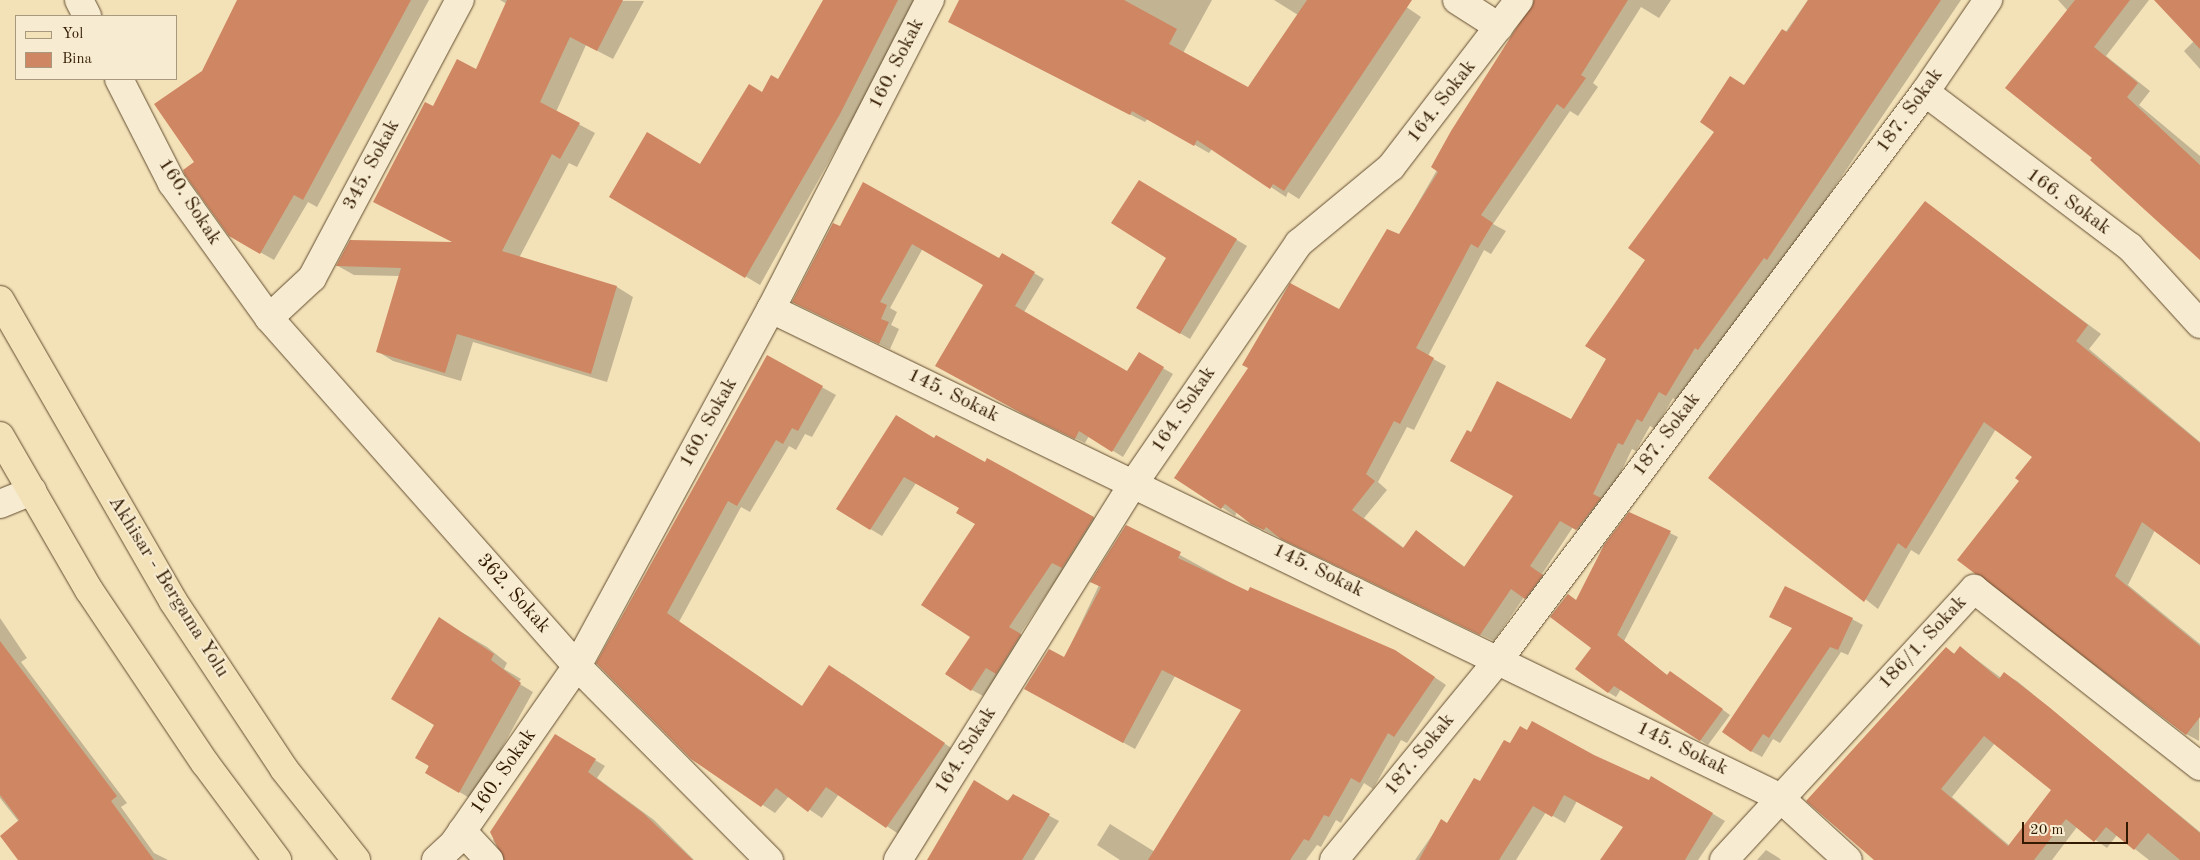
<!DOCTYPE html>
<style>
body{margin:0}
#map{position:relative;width:2200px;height:860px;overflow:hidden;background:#f3e1b8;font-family:"Old Standard TT",serif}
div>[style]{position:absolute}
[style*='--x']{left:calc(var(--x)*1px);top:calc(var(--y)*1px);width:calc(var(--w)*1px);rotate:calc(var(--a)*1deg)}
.shadow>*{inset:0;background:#0003}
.building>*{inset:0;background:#cf8663}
.roads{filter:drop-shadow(0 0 1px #624c2e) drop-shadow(0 0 1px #624c2e)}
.street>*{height:28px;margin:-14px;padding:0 14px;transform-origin:14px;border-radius:14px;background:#f7ecd1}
.primary>*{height:28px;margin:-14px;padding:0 14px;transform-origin:14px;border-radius:14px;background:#f3e1b8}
span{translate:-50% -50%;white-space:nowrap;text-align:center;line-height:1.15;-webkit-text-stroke:4px #f7ecd1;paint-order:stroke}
.street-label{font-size:20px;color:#321a00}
.legend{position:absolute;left:15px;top:15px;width:162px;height:65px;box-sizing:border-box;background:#f7ecd1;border:1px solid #a8987d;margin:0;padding:6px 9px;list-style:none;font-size:15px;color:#321a00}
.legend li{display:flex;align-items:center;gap:10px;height:25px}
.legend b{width:25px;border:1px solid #a8987d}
.scale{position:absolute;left:2022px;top:822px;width:106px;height:22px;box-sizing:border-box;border:2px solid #321a00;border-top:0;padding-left:6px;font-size:15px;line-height:18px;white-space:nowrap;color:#321a00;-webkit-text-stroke:4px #f7ecd1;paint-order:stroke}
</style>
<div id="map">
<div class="shadow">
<i style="clip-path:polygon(266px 0,429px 0,317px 207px,308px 202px,274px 260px,230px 235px,196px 163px,203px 71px)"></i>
<i style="clip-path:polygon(500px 0,644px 1px,613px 59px,586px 45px,556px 112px,595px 133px,577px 167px,569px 163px,519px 258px,617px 287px,633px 297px,607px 382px,473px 342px,461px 381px,393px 361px,377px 351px,400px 276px,354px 275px,338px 266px,455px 243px,433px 108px,476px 71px,507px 4px)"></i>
<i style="clip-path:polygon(825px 0,919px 0,760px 285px,611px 196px,700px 166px,779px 81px)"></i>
<i style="clip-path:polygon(961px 0,1212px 0,1183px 53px,1248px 88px,1298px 15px,1274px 0,1396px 0,1421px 17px,1299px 199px,1288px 192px,1286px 197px,1212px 149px,1209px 153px,1148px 118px,1145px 122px,964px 30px)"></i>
<i style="clip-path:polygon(1535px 0,1671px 0,1659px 18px,1641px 7px,1593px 83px,1598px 87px,1578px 116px,1570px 111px,1493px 224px,1506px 231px,1491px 254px,1484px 250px,1428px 356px,1446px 366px,1414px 430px,1407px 427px,1378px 482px,1387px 490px,1364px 518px,1404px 548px,1416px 532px,1465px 567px,1515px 496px,1471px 434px,1572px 420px,1608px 358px,1647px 260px,1716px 132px,1808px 0,1961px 0,1781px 266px,1778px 264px,1712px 357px,1708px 355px,1679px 402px,1673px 398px,1655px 429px,1650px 426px,1636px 451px,1632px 449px,1590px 537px,1573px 527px,1542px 574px,1555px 583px,1538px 605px,1524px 597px,1494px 641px,1266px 531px,1237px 512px,1235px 516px,1176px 477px,1340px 311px,1399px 236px)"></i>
<i style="clip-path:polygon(2058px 0,2149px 0,2106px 56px,2150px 91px,2139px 105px,2200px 156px,2200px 255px,2094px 157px,2068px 11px)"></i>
<i style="clip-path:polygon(2156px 0,2200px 0,2200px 69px,2184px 51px,2194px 41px)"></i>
<i style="clip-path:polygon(1140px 182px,1247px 246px,1190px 339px,1137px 308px,1168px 257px)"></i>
<i style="clip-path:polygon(1925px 202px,2101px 334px,2089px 349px,2200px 442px,2200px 564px,2155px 530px,2128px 585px,2200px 644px,2199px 741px,2186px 734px,2021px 481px,2034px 457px,1996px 429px,1919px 555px,1911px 550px,1878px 609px,1709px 477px)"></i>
<i style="clip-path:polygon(840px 228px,1000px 259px,1003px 255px,1044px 279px,1024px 312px,1128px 373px,1139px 354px,1173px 374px,1123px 457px,1089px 436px,1085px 443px,1037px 420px,985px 285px,923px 248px,890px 308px,897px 312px,891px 325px,899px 329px,890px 349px,804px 307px)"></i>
<i style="clip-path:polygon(768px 357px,836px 395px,812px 437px,805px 434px,796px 450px,789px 446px,750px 512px,741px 507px,679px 622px,803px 707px,843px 674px,957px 752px,900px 835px,839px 794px,822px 818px,789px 796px,775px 813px,692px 758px,598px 663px)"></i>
<i style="clip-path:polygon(934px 440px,986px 464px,988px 460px,1105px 524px,1074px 574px,1064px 568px,1020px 634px,1032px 641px,1008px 679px,998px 674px,983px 696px,972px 690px,976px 524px,960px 507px,916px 483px,882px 536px,837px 509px)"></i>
<i style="clip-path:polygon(1630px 513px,1678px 537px,1624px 641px,1668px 676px,1678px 677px,1730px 715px,1708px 745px,1621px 689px,1616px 697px,1608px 692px,1577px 601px)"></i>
<i style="clip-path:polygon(1127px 526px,1249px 593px,1408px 659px,1446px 685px,1407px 743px,1401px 740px,1373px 789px,1364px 783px,1341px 823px,1336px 820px,1321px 847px,1317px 845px,1306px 860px,1120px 860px,1097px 845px,1110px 824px,1155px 852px,1243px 711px,1175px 676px,1135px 749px,1037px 695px,1064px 659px)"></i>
<i style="clip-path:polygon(0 618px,27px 658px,21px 662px,127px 803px,121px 807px,154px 853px,168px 860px,49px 860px,0 798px)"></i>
<i style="clip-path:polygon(439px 619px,487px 647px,507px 663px,504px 669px,521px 679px,518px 683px,533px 692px,473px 800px,427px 773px,436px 724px)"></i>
<i style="clip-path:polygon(1852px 619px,1863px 625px,1848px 655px,1841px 652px,1780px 743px,1773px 739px,1762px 757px,1751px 751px,1793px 628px,1781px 623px)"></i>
<i style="clip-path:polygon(evenodd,1960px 647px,2001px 678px,2004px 674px,2017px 681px,2200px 832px,2200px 860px,2149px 860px,2117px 835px,2107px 848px,2077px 827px,2052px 860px,1877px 860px,1946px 649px,1955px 654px,1960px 647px,1995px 743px,2053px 790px,2010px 846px,1952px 797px,1995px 743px)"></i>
<i style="clip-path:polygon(1528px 731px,1649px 782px,1652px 778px,1725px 821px,1698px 860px,1602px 860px,1624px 827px,1577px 801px,1565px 823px,1546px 812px,1516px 860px,1415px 860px,1442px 821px,1448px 824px,1510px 745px)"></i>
<i style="clip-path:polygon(555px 736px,605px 766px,597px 778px,654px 820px,694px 860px,505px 860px,493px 840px)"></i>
<i style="clip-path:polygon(1013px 796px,1059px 821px,1034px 860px,927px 860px)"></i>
<i style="clip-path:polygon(1766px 850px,1779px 858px,1781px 860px,1757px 860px)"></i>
</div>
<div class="building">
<i style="clip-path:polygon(237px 0,411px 0,303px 200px,294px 195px,260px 254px,229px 236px,185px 175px,183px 170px,194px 162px,154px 104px,202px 71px)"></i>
<i style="clip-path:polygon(507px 0,623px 0,597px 51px,570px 37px,540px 102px,580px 123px,560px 159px,552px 154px,502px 251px,617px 286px,591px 374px,457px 334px,445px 373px,376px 352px,401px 268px,336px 266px,350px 240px,452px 242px,373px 202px,425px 102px,433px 106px,457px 59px,476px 69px)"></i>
<i style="clip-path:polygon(823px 0,898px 0,840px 114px,745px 278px,609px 197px,647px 132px,700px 164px,749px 84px,762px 92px,771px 75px,778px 79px)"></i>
<i style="clip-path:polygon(959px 0,1124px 0,1177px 29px,1169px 44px,1248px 87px,1307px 0,1412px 0,1284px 191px,1273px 184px,1270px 189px,1197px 140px,1194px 146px,1132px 111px,1130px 115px,948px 22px)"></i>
<i style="clip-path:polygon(1534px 0,1628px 0,1581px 75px,1586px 78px,1564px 109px,1557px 104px,1481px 215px,1493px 223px,1478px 248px,1471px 244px,1416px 348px,1434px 358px,1400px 424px,1394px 421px,1366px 474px,1375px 481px,1352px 510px,1403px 548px,1416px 530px,1464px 567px,1513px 496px,1450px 461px,1467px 430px,1471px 432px,1497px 381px,1571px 419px,1606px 359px,1585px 346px,1645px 260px,1628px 248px,1714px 132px,1700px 122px,1730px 76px,1744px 85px,1782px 29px,1787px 32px,1808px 0,1941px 0,1767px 260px,1764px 258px,1698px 350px,1695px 348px,1666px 396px,1659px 392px,1642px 422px,1637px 419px,1623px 445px,1618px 443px,1593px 494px,1601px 498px,1576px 530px,1560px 521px,1530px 566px,1543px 575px,1525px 599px,1511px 589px,1480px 635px,1281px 539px,1266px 527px,1264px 530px,1251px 524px,1225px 504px,1221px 509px,1174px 478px,1248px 368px,1242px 365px,1290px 283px,1339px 309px,1387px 229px,1399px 234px,1438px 172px,1431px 167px,1451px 131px)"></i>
<i style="clip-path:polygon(2075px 0,2130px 0,2094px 47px,2138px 83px,2127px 97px,2200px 165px,2200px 260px,2090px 160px,2092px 158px,2005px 88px)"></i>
<i style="clip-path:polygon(2154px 0,2200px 0,2200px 49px)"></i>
<i style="clip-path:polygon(1139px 180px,1237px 239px,1180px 334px,1136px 308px,1166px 258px,1111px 223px)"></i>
<i style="clip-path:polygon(863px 182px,999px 258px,1002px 253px,1035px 272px,1015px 306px,1127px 371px,1139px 352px,1164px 367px,1112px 452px,1079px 431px,1075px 439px,1025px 415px,935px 366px,983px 285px,912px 244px,880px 302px,887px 305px,881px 319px,889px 322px,879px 344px,792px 302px,833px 223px,840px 226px)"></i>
<i style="clip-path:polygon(1925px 201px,2088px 325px,2076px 341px,2200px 443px,2200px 565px,2142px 522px,2115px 576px,2200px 646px,2200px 717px,2186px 735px,1957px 560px,2019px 481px,2015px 478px,2032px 457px,1984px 422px,1906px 549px,1898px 543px,1864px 602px,1708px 478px)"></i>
<i style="clip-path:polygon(767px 355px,823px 386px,798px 431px,792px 428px,783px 444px,776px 440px,737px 506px,728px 501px,667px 613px,802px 706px,829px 665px,945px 743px,886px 828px,826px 787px,808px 812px,776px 788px,761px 807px,691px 759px,596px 663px)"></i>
<i style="clip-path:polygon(896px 415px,934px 438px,936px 435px,985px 462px,987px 458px,1094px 517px,1062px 568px,1052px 563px,1009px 627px,1021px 634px,996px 674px,986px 668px,971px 691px,945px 674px,970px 637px,921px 605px,975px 524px,956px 513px,959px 508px,904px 477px,870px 530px,836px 509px)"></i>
<i style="clip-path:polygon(1629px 512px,1671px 531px,1617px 635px,1667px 675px,1670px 671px,1723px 709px,1700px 741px,1614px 686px,1608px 693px,1575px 669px,1591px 648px,1550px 617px,1568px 594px,1576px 600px,1604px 545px)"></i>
<i style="clip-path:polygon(1126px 525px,1181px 552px,1178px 558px,1248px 591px,1250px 587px,1395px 650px,1435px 677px,1394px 737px,1388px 733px,1360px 783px,1351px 778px,1329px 817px,1324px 815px,1309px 841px,1304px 839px,1290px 860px,1148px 860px,1241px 710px,1162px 670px,1123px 743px,1024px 689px,1049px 649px,1064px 657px,1101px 587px,1090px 582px)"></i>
<i style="clip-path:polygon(1785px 586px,1853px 618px,1838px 650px,1830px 647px,1769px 738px,1763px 734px,1751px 752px,1722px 732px,1792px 628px,1769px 617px)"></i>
<i style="clip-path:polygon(439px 617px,494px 654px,491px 660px,521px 683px,459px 793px,425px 773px,429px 766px,415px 758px,434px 725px,391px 699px)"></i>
<i style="clip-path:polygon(0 641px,117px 796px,111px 801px,154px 860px,18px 860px,0 836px,19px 820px,0 795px)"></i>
<i style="clip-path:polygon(evenodd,1960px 646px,1999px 679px,2004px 672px,2049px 707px,2200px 833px,2200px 860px,2180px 860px,2148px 833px,2134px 850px,2106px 827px,2094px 842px,2066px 819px,2034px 860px,1874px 860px,1806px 801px,1946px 647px,1954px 654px,1960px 646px,1984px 736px,2051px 790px,2008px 846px,1941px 789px,1984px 736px)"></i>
<i style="clip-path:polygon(1532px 721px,1594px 755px,1649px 780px,1651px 776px,1713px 813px,1685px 860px,1600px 860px,1623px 827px,1564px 795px,1552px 817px,1533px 806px,1499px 860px,1419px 860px,1441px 819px,1447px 823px,1474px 778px,1480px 781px,1504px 740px,1510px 743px,1520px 726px,1527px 730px)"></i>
<i style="clip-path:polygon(555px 734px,596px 759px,588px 772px,643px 813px,693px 860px,504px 860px,490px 832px)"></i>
<i style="clip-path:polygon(974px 780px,1008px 801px,1013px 794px,1050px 814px,1022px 860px,927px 860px)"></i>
</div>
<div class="roads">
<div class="street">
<i style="--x:79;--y:0;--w:18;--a:63"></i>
<i style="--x:1457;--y:0;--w:50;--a:32.7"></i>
<i style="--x:119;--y:79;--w:117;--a:63"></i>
<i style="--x:172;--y:183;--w:166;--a:54.3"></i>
<i style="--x:269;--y:318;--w:465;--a:48.5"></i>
<i style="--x:577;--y:666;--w:273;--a:45.3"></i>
<i style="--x:1925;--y:92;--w:257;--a:37.1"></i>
<i style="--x:2130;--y:247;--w:104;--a:47.7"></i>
<i style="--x:771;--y:309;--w:1120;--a:25.83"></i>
<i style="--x:1779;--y:797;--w:93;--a:42.4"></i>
<i style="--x:269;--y:318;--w:59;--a:-42.9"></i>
<i style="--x:312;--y:278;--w:315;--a:-62"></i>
<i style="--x:0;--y:504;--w:35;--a:-22"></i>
<i style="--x:462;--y:831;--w:40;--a:47"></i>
<i style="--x:436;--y:860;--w:25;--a:-43"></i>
<i style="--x:454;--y:843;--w:216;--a:-55.2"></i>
<i style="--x:577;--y:666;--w:406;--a:-61.5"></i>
<i style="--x:771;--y:309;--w:348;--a:-62.8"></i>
<i style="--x:898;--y:860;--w:445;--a:-58"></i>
<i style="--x:1134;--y:483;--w:291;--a:-55.5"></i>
<i style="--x:1299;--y:243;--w:119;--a:-39.6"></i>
<i style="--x:1391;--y:167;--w:210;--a:-52.5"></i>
<i style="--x:1334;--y:860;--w:260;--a:-50.6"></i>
<i style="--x:1499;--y:659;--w:709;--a:-53.08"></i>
<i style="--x:1925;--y:92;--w:112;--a:-55.6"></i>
<i style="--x:1724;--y:860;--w:369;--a:-47.3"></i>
<i style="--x:1974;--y:589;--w:287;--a:38.1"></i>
</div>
<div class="primary">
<i style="--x:0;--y:300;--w:347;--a:60.1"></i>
<i style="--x:173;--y:601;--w:201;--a:56.5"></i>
<i style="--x:284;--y:769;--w:116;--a:51.6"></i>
<i style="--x:0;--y:436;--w:178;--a:60"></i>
<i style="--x:89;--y:590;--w:208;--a:56.2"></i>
<i style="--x:205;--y:763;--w:121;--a:53.4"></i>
</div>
</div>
<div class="street-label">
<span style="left:897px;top:64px;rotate:-63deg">160. Sokak</span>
<span style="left:1442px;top:102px;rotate:-52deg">164. Sokak</span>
<span style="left:1910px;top:111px;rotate:-54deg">187. Sokak</span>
<span style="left:372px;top:165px;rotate:-62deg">345. Sokak</span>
<span style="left:189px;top:202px;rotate:57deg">160. Sokak</span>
<span style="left:2068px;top:202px;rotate:36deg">166. Sokak</span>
<span style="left:953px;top:396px;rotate:26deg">145. Sokak</span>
<span style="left:1184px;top:410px;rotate:-56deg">164. Sokak</span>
<span style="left:709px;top:423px;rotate:-61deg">160. Sokak</span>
<span style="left:1667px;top:435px;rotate:-53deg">187. Sokak</span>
<span style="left:1318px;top:571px;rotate:26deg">145. Sokak</span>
<span style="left:168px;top:587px;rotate:58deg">Akhisar - Bergama Yolu</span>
<span style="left:513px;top:594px;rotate:48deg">362. Sokak</span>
<span style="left:1923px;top:643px;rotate:-47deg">186/1. Sokak</span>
<span style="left:1682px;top:749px;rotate:26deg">145. Sokak</span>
<span style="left:966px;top:751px;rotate:-58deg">164. Sokak</span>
<span style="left:1420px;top:755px;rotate:-51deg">187. Sokak</span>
<span style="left:504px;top:772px;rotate:-55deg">160. Sokak</span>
</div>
<ul class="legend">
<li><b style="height:6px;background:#f3e1b8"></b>Yol</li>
<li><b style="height:14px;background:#cf8663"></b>Bina</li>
</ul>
<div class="scale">20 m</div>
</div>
